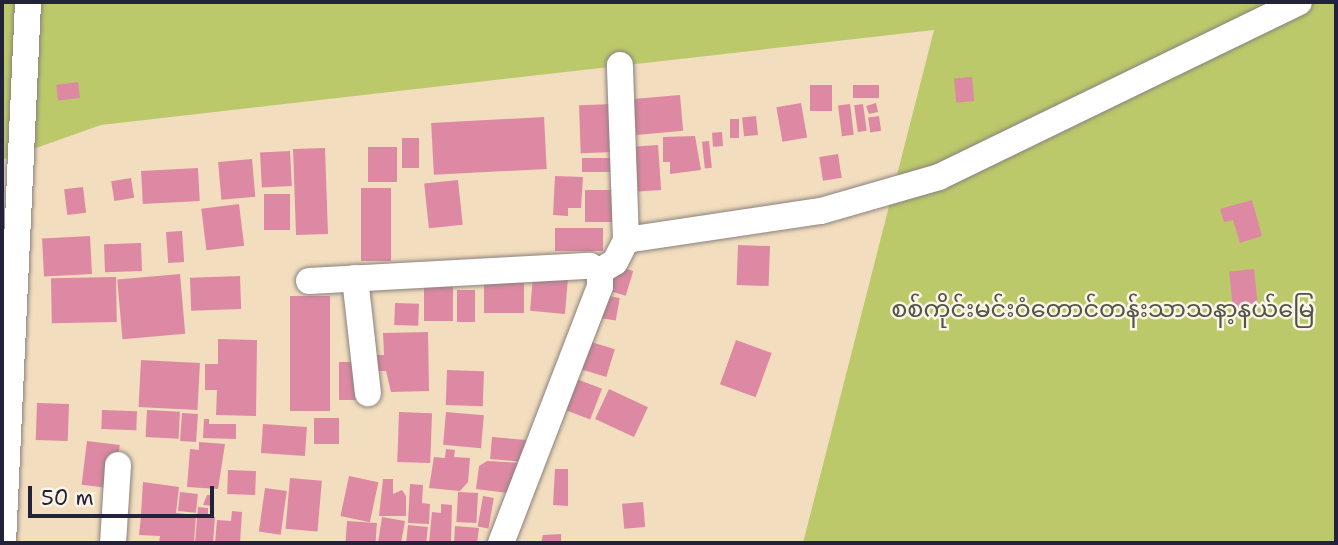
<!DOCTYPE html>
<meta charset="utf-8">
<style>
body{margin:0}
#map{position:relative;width:1338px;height:545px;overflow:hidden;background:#f2ddbf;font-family:"Shantell Sans","Noto Sans Myanmar",sans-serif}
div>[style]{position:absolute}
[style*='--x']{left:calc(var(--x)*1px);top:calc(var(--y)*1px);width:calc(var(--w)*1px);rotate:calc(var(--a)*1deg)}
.green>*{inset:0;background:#bbc96b}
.building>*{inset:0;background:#dd89a3;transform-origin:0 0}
.roads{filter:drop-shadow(0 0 2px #8a807d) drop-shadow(0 0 2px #8a807d)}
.minor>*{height:26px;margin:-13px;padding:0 13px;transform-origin:13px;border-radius:13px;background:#fff}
span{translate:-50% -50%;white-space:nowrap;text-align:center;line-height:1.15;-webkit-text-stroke:5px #fcf5e5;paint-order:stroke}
.park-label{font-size:24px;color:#505449}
.frame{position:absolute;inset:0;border:4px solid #22223b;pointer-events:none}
.scale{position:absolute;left:28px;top:486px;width:186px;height:32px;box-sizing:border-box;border:4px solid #22223b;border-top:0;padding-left:9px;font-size:21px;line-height:24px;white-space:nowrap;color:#22223b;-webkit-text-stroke:5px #fcf5e5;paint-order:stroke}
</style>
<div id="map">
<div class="green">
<i style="clip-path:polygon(2px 2px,1336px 2px,1336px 543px,803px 543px,934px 30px,101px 125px,2px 160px)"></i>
</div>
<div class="building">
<i style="left:972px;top:77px;width:24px;height:18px;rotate:85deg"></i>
<i style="left:78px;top:82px;width:16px;height:22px;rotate:83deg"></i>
<i style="left:810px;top:85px;width:22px;height:26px"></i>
<i style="left:853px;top:85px;width:26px;height:13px"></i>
<i style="left:680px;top:95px;width:36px;height:47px;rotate:85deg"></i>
<i style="left:801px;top:103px;width:35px;height:25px;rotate:80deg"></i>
<i style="clip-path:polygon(876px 103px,878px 112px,869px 114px,866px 106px)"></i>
<i style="left:613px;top:104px;width:48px;height:34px;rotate:88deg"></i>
<i style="left:850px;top:104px;width:31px;height:12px;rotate:83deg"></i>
<i style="left:863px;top:104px;width:27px;height:9px;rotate:82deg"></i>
<i style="left:756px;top:116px;width:19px;height:14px;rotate:84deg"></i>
<i style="left:879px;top:116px;width:15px;height:11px;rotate:82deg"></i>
<i style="left:544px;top:117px;width:52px;height:113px;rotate:87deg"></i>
<i style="left:739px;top:119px;width:19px;height:9px;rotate:90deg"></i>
<i style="left:722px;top:132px;width:14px;height:10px;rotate:86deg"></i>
<i style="clip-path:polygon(695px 136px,701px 170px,670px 174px,670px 162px,663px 162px,663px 137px)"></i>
<i style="left:402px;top:138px;width:17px;height:30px"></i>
<i style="left:709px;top:141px;width:27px;height:7px;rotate:84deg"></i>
<i style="left:658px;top:145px;width:45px;height:23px;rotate:86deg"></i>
<i style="left:368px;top:147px;width:29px;height:35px"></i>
<i style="left:325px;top:148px;width:86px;height:32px;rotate:88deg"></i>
<i style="left:290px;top:151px;width:35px;height:30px;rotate:87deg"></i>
<i style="left:838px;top:154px;width:24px;height:19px;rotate:81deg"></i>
<i style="left:582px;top:158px;width:30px;height:14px"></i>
<i style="left:252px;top:159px;width:38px;height:34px;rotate:85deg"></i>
<i style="left:198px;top:168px;width:33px;height:57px;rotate:87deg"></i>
<i style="clip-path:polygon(555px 176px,583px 177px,581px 208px,568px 208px,568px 216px,553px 215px)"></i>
<i style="left:131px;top:178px;width:20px;height:20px;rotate:81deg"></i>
<i style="left:458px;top:180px;width:45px;height:34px;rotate:84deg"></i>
<i style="left:83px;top:187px;width:26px;height:19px;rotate:83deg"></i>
<i style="left:361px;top:188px;width:30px;height:73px"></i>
<i style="left:585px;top:190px;width:34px;height:32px"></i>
<i style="left:290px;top:194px;width:36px;height:26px;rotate:90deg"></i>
<i style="clip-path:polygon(1252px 200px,1262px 236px,1240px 243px,1233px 220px,1224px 222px,1220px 209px)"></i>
<i style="left:239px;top:204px;width:42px;height:38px;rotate:83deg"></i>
<i style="left:555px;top:228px;width:48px;height:23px"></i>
<i style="left:182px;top:231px;width:31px;height:16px;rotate:86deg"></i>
<i style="left:90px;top:236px;width:38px;height:48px;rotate:87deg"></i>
<i style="left:141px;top:243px;width:28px;height:37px;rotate:88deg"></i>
<i style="left:738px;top:245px;width:32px;height:40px;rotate:2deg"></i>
<i style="left:617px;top:266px;width:17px;height:26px;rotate:17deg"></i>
<i style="left:1254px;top:269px;width:41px;height:25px;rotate:84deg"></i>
<i style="left:180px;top:274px;width:60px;height:63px;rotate:85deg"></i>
<i style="left:240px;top:276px;width:33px;height:50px;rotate:88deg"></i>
<i style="left:484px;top:276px;width:40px;height:37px"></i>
<i style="left:116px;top:277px;width:45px;height:65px;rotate:89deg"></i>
<i style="left:533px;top:277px;width:35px;height:34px;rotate:5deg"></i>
<i style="left:453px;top:279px;width:42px;height:29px;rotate:90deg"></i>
<i style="left:457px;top:290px;width:18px;height:32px"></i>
<i style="left:603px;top:295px;width:17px;height:23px;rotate:10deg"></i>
<i style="left:290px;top:296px;width:40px;height:115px"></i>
<i style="left:395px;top:303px;width:24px;height:22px;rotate:2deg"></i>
<i style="clip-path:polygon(428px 332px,429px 391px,391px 392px,386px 371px,375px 371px,375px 355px,384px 355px,383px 333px)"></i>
<i style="clip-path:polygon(218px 339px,257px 340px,256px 416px,216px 415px,217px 390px,205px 390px,205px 364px,218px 364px)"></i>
<i style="left:736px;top:340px;width:38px;height:47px;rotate:20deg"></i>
<i style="left:588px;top:341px;width:28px;height:29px;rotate:17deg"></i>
<i style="left:141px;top:360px;width:59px;height:47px;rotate:3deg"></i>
<i style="left:356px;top:362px;width:38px;height:17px;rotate:90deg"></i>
<i style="left:447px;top:370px;width:37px;height:35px;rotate:2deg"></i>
<i style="left:574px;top:378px;width:30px;height:33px;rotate:21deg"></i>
<i style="left:609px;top:389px;width:43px;height:33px;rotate:25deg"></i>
<i style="left:37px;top:403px;width:32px;height:37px;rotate:2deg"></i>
<i style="left:102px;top:410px;width:35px;height:19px;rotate:2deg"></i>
<i style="left:147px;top:410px;width:33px;height:27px;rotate:3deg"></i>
<i style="left:399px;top:412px;width:33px;height:50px;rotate:2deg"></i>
<i style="left:446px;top:412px;width:38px;height:33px;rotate:5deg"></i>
<i style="left:182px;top:413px;width:16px;height:28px;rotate:4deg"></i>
<i style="left:339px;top:418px;width:26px;height:25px;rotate:90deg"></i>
<i style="clip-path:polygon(204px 419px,209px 419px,209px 424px,236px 424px,236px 439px,203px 438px)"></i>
<i style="left:263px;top:424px;width:44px;height:29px;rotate:4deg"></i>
<i style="left:492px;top:437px;width:35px;height:22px;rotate:5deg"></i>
<i style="left:87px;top:441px;width:33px;height:44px;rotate:7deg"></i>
<i style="clip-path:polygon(199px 442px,225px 444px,218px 489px,187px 487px,190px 449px,199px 450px)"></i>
<i style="clip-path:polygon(446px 449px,455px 450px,454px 457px,470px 458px,468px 482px,460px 491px,429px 488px,434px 457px,445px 458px)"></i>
<i style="clip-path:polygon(487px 461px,521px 463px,508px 493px,476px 489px,479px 466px)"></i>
<i style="clip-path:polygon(555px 469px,568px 469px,568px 506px,553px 505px)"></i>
<i style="left:228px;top:470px;width:28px;height:24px;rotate:2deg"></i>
<i style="left:349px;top:476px;width:30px;height:41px;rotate:12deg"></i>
<i style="left:290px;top:478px;width:32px;height:51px;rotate:5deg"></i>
<i style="clip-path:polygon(383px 479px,393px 479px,393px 494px,402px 490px,406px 496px,406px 516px,379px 516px)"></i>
<i style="clip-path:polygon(143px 482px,179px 487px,176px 513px,196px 515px,194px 543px,159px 543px,160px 536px,139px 535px,141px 516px,176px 517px,141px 514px)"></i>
<i style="clip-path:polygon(410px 484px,423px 485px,422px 503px,430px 504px,429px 524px,408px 523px)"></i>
<i style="left:265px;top:488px;width:22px;height:44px;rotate:8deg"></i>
<i style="left:180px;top:492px;width:18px;height:19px;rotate:6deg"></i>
<i style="left:458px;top:492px;width:20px;height:30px;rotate:3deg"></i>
<i style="clip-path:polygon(207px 495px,214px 495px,213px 506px,203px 505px)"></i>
<i style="left:483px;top:496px;width:11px;height:31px;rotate:10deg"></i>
<i style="left:643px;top:502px;width:25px;height:21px;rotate:85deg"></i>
<i style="clip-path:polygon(441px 504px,452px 505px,451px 543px,429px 543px,432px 512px,441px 513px)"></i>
<i style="clip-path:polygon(198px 507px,208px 508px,208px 516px,215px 517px,213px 543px,195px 543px)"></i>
<i style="clip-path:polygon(232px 511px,242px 512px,240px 543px,215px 543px,217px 520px,231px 521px)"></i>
<i style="clip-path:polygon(382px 517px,405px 521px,401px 543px,378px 543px)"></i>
<i style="left:347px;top:521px;width:30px;height:22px;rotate:4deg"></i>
<i style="left:408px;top:525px;width:20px;height:18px;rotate:6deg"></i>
<i style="clip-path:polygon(455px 526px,479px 528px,477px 543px,454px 543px)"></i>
<i style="clip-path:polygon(561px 534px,561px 543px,541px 543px,543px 535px)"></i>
</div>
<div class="roads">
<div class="minor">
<i style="--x:626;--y:240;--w:197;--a:-8.5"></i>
<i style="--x:821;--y:211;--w:123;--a:-16.1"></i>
<i style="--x:939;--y:177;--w:400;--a:-25.9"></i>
<i style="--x:600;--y:271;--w:17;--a:-31"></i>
<i style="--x:615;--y:262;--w:25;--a:-63"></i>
<i style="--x:626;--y:240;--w:175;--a:-92"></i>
<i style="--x:355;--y:278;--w:116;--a:83.6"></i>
<i style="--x:309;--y:281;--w:281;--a:-3.1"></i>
<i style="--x:590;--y:266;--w:11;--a:27"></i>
<i style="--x:3;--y:543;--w:542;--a:-87.35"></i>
<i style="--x:113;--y:543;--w:78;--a:-86.3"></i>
<i style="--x:501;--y:543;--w:275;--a:-68.9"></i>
<i style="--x:600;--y:286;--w:15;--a:-90"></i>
</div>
</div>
<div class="park-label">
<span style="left:1103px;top:310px">စစ်ကိုင်းမင်းဝံတောင်တန်းသာသနာ့နယ်မြေ</span>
</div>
<div class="frame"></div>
<div class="scale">50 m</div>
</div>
